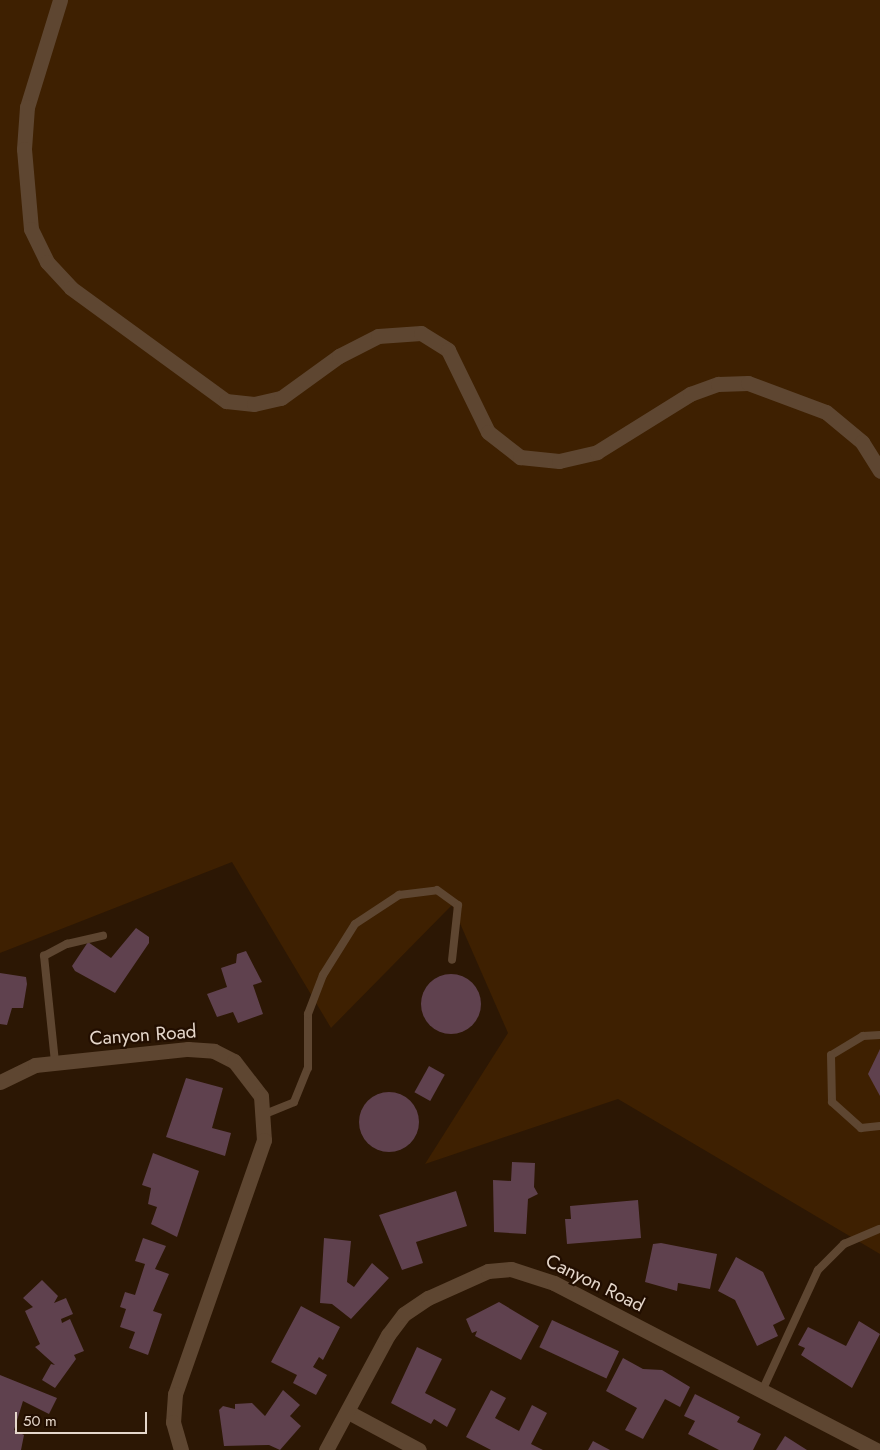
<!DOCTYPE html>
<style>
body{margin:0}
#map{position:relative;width:880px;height:1450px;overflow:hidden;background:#2c1704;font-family:Jost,sans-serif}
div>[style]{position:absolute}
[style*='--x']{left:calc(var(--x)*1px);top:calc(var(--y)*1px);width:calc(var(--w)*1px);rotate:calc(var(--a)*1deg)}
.green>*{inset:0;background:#3e2001}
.building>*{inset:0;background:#5f414e;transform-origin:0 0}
.round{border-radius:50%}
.service>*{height:8px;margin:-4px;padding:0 4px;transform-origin:4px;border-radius:4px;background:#5e4631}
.minor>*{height:15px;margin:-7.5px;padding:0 7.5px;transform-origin:7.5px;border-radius:7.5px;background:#5e4631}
.tertiary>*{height:15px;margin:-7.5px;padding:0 7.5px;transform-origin:7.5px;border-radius:7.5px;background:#5e4631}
span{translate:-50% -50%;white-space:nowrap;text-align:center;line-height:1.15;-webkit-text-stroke:4.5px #220e00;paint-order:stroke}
.street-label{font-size:19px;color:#e5d7cb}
.scale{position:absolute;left:15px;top:1412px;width:132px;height:22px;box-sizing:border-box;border:2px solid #e5d7cb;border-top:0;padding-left:6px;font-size:15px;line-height:18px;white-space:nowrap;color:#e5d7cb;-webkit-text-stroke:4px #220e00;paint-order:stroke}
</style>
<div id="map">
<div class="green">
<i style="clip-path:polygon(0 0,880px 0,880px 1254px,618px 1099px,425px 1164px,508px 1033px,452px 905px,331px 1028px,232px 862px,0 953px)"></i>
</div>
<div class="building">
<i style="clip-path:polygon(136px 928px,149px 937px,149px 943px,115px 993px,75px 971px,72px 966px,88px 942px,111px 958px)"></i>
<i style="clip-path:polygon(246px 951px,262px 982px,253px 985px,263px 1014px,238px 1023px,233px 1012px,217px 1017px,207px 994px,227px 987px,221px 968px,236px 963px,237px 954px)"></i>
<i style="clip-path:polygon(0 973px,26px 977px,27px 984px,23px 1008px,12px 1008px,7px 1025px,0 1024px)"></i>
<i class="round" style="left:421px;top:974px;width:60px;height:60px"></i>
<i style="clip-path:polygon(880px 1049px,880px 1096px,868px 1074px)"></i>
<i style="left:429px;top:1066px;width:18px;height:30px;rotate:29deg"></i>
<i style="clip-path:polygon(186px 1078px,223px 1088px,212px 1128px,231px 1133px,225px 1156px,166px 1137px)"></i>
<i class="round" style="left:359px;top:1092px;width:60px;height:60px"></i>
<i style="clip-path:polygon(153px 1153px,199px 1171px,177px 1237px,151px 1224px,157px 1207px,148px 1204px,151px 1188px,142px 1185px)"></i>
<i style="clip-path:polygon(512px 1162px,535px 1163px,534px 1187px,538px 1194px,528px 1199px,526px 1234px,494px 1232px,493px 1180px,511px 1181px)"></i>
<i style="clip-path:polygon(456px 1191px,467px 1226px,416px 1242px,423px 1263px,402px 1270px,379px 1215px)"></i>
<i style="clip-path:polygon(638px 1200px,641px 1238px,567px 1244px,565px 1219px,571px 1219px,570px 1206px)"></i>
<i style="clip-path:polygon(143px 1238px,166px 1246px,155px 1269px,169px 1274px,153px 1311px,162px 1314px,148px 1355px,129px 1348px,135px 1332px,120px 1327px,126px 1309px,120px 1307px,125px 1292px,135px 1295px,145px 1264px,135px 1261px)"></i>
<i style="clip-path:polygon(324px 1238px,351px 1241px,347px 1282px,354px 1287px,372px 1263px,389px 1278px,351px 1319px,332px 1304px,320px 1303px)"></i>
<i style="clip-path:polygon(661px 1243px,717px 1254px,710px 1289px,678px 1283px,677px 1291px,645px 1282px,653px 1244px)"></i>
<i style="clip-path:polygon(736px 1257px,763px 1272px,785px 1319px,773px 1325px,778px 1336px,757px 1346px,735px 1300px,718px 1291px)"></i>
<i style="clip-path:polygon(42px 1280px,58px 1296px,54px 1303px,66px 1298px,73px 1314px,61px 1319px,62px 1323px,70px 1319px,84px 1351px,74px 1355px,76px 1359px,55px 1388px,42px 1380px,51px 1364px,55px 1365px,35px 1347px,40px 1344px,25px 1311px,33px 1307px,23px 1298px)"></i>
<i style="clip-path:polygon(499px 1302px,539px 1326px,521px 1360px,475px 1336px,477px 1331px,472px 1333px,466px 1319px)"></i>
<i style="clip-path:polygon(301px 1306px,340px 1327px,323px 1360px,319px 1357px,313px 1367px,327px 1375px,316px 1395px,293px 1383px,297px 1375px,271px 1362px)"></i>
<i style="left:552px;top:1320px;width:74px;height:30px;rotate:25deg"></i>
<i style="clip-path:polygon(859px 1321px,880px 1334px,852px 1388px,801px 1355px,805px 1348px,798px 1345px,808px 1327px,846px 1346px)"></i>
<i style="clip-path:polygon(417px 1347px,442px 1359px,425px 1393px,456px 1409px,447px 1427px,434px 1419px,431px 1424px,391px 1403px)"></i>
<i style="clip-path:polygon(623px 1358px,643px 1369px,662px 1370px,690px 1387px,680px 1407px,665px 1399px,643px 1439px,625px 1430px,637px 1408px,606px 1391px)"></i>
<i style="clip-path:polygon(0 1375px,57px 1398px,49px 1414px,23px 1401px,14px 1430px,24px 1435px,21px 1450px,0 1450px)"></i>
<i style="clip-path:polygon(283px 1390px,300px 1405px,290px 1416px,301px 1426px,280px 1450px,269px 1445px,224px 1446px,219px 1410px,223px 1406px,235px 1409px,235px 1404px,252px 1403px,265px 1416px)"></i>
<i style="clip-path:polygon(491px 1390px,506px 1398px,495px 1418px,519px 1431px,532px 1405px,547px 1413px,531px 1444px,543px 1450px,491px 1450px,466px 1437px)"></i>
<i style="clip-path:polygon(695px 1394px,740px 1417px,737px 1422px,761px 1434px,753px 1450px,719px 1450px,688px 1434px,695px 1421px,684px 1416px)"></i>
<i style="clip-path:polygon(785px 1436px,807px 1450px,776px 1450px)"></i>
<i style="clip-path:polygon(593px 1441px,610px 1450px,588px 1450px)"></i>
</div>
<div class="service">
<i style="--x:880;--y:1035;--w:17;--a:177"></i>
<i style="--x:863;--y:1036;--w:37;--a:149"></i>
<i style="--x:831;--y:1055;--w:47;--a:88.8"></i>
<i style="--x:832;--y:1102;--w:39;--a:42"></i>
<i style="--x:861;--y:1128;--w:19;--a:-6"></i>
<i style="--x:55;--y:1062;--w:107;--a:-95.9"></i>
<i style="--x:44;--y:956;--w:26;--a:-28"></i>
<i style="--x:67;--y:944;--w:37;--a:-13"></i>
<i style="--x:265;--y:1114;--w:31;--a:-22"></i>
<i style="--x:294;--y:1102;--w:37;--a:-68"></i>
<i style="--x:308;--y:1068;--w:54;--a:-90"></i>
<i style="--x:308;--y:1014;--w:42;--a:-69"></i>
<i style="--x:323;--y:975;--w:60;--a:-57.9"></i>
<i style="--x:355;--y:924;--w:53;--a:-33.4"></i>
<i style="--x:399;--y:895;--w:38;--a:-7"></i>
<i style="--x:437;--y:890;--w:26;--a:36"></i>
<i style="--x:458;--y:905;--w:55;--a:96.2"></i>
<i style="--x:762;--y:1391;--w:133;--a:-65.2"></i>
<i style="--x:818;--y:1270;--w:37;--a:-45"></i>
<i style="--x:844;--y:1244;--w:39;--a:-23"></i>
</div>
<div class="minor">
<i style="--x:0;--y:1082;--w:39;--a:-26"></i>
<i style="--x:35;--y:1065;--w:154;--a:-6"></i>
<i style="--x:188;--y:1049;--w:26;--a:4"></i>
<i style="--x:214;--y:1051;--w:22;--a:27"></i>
<i style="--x:234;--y:1061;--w:44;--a:52.4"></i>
<i style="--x:261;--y:1096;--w:44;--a:86.1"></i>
<i style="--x:264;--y:1140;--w:269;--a:109.3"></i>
<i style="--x:175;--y:1394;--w:28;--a:94"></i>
<i style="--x:173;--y:1422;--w:29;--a:74"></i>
<i style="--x:350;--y:1413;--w:78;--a:28.2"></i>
<i style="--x:326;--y:1450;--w:131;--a:-61.7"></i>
<i style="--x:388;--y:1335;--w:26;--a:-53"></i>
<i style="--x:404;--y:1314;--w:29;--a:-34"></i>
<i style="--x:428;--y:1298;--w:66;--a:-24.2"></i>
<i style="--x:488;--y:1271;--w:23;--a:-5"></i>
<i style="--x:511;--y:1269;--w:45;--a:18"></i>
<i style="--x:554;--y:1283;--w:363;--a:27.4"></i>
</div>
<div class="tertiary">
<i style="--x:60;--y:0;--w:112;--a:107.1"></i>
<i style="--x:27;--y:107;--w:42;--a:94.1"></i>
<i style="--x:24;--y:149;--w:80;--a:85"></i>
<i style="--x:31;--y:229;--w:37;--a:64"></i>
<i style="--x:47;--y:262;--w:35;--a:47"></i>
<i style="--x:71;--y:288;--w:192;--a:36.1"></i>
<i style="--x:226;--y:401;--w:28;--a:6"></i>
<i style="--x:254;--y:404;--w:28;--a:-13"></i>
<i style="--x:281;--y:398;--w:72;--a:-35.9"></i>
<i style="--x:339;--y:356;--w:44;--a:-27.1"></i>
<i style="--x:378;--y:336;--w:43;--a:-4"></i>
<i style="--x:421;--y:333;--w:32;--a:32"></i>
<i style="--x:448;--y:350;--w:91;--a:64"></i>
<i style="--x:488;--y:432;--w:41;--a:38"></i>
<i style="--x:520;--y:457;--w:39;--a:6"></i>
<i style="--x:559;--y:461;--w:39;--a:-13"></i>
<i style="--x:597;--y:452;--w:110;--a:-31.9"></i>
<i style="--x:690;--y:394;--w:30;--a:-20"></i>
<i style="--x:718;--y:384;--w:30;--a:-2"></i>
<i style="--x:748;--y:383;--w:83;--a:20.4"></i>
<i style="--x:826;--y:412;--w:47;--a:39.8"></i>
<i style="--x:862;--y:442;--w:34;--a:58"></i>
</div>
<div class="street-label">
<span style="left:143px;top:1035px;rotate:-4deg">Canyon Road</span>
<span style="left:595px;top:1283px;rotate:26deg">Canyon Road</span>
</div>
<div class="scale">50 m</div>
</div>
